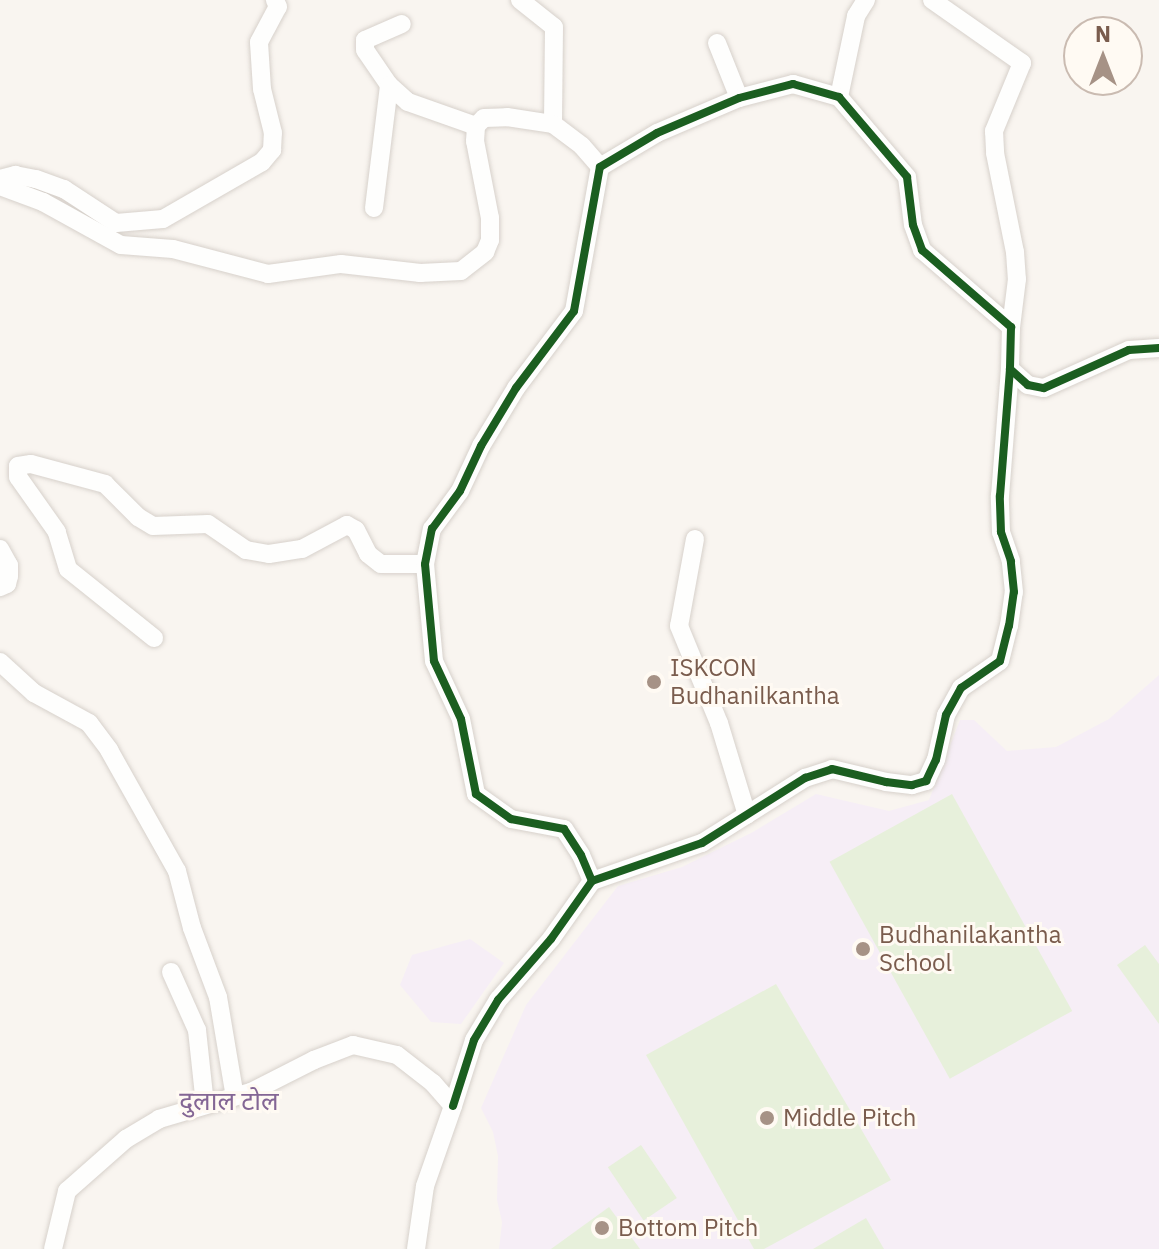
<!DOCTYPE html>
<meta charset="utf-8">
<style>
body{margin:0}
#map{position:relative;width:1159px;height:1249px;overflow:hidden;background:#f9f5f0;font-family:"IBM Plex Sans","Noto Sans Devanagari",sans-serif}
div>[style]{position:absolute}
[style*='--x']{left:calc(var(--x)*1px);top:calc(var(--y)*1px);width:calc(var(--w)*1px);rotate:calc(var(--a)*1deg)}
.education>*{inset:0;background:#f6eef6}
.green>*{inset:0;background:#e7f0db;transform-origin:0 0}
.roads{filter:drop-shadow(0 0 2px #d7d1cb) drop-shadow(0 0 2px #d7d1cb)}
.minor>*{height:18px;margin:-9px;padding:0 9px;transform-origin:9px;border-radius:9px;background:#fefefd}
.cycleway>*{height:8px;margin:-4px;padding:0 4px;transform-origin:4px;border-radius:4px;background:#1b5e20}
.dots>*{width:22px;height:22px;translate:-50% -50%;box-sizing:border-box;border:4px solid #fffaf3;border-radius:50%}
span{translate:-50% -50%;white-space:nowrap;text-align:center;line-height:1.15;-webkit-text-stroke:6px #fffaf3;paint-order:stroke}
.poi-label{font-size:24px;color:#7a5c4d}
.left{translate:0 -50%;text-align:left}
.neighbourhood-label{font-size:26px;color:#846695}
.north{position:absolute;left:1063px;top:16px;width:80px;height:80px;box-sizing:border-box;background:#fffaf3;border:2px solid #cabbb1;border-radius:50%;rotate:0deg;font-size:22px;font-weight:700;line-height:32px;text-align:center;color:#7a5c4d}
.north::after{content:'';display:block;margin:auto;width:28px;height:36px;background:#a69286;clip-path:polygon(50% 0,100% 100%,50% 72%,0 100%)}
</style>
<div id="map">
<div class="education">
<i style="clip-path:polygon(1159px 675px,1159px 1249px,499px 1249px,502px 1222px,497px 1200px,498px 1156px,493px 1132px,481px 1108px,526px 1005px,618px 886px,682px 867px,753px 832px,816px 794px,889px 811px,929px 800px,960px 720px,974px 720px,1007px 751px,1056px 747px,1109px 719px)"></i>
<i style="clip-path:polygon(470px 939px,504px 963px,461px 1024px,431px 1022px,400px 985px,412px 955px)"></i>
</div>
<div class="green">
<i style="left:952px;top:794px;width:248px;height:140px;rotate:61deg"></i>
<i style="clip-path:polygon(1145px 945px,1159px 964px,1159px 1024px,1117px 965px)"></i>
<i style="clip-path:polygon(776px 984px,891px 1180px,764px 1249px,754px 1249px,646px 1055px)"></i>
<i style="left:641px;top:1145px;width:64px;height:40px;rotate:56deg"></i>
<i style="clip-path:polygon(609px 1207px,640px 1249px,551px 1249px)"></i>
<i style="clip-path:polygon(866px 1218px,884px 1249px,813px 1249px)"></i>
</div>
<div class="roads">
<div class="minor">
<i style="--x:520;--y:0;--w:43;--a:38.5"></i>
<i style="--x:554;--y:27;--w:97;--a:90.6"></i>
<i style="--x:932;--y:0;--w:110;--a:35"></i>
<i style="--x:1022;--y:63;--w:74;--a:112.4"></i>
<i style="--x:994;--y:131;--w:22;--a:87"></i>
<i style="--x:995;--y:153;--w:101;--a:78.6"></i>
<i style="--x:1015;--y:252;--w:27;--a:86"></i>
<i style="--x:1017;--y:279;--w:48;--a:97.1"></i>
<i style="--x:717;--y:43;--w:59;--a:68.2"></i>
<i style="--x:389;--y:85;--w:42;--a:-124.4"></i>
<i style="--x:365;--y:50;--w:10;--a:-90"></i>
<i style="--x:365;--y:40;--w:40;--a:-23.4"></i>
<i style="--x:839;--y:97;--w:83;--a:-78.1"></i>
<i style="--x:856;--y:16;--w:19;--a:-58"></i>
<i style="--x:0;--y:179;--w:16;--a:-15"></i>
<i style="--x:15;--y:175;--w:21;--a:11"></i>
<i style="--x:36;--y:179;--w:30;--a:20"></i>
<i style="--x:64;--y:189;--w:62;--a:33.2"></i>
<i style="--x:116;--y:223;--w:47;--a:-4.9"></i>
<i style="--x:163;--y:219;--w:114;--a:-29.9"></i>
<i style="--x:262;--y:162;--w:16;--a:-50"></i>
<i style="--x:272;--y:150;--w:17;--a:-87"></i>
<i style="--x:273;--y:133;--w:45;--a:-104"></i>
<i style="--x:262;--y:89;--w:47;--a:-93.7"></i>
<i style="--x:259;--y:42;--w:40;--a:-62"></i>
<i style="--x:278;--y:7;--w:8;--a:-113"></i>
<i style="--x:0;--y:186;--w:46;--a:20.4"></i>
<i style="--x:43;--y:202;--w:89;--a:28.9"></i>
<i style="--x:121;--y:245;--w:52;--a:4.4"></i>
<i style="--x:173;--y:249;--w:98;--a:14.7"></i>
<i style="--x:268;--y:274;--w:74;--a:-7.8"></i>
<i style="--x:341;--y:264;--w:80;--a:6.5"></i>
<i style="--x:420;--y:273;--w:41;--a:-2.8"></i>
<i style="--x:461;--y:271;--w:31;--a:-38"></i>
<i style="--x:485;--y:252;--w:13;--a:-67"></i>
<i style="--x:490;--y:240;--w:22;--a:-90"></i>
<i style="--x:490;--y:218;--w:78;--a:-101"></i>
<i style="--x:475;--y:141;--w:15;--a:-86"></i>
<i style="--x:476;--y:126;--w:11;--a:-45"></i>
<i style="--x:484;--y:118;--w:23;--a:-2"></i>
<i style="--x:507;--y:117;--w:47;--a:8.7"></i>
<i style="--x:553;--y:124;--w:36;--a:37"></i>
<i style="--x:582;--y:146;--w:28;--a:49"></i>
<i style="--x:374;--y:208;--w:124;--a:-83"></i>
<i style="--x:389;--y:85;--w:25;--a:42"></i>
<i style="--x:408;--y:102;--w:72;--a:19.4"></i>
<i style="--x:695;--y:539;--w:88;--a:100.4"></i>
<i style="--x:679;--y:626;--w:105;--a:67.6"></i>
<i style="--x:719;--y:723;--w:96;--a:73.1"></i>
<i style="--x:0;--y:549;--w:18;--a:61"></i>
<i style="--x:9;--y:565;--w:11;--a:90"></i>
<i style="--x:9;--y:576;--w:8;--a:104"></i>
<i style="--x:7;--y:584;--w:8;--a:157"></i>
<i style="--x:154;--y:638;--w:110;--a:-141.3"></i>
<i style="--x:68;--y:569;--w:39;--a:-107"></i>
<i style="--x:57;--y:532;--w:67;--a:-125.3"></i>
<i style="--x:18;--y:477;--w:11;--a:-90"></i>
<i style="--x:18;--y:466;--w:13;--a:-9"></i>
<i style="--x:31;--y:464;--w:77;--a:15.1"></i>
<i style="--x:105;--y:484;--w:47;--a:45"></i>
<i style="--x:138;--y:517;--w:17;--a:31"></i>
<i style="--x:153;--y:526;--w:55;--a:-2.1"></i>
<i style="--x:208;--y:524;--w:46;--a:34.4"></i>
<i style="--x:246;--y:550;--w:23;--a:10"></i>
<i style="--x:269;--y:554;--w:33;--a:-9"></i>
<i style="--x:302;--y:549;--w:51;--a:-28.1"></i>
<i style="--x:347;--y:525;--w:10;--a:29"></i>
<i style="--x:356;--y:530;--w:27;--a:63"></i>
<i style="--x:368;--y:554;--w:16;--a:38"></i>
<i style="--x:381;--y:564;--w:44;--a:0"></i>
<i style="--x:0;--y:662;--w:46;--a:42.4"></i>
<i style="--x:34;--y:693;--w:63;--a:28.6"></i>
<i style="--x:89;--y:723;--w:34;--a:53"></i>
<i style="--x:109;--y:750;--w:139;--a:60.7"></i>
<i style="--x:177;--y:871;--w:59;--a:75.3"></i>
<i style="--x:192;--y:928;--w:74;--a:69.4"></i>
<i style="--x:218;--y:997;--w:101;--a:80.4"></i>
<i style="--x:592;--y:881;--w:116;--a:-19.1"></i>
<i style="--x:702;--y:843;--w:122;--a:-32.3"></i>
<i style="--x:805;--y:778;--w:28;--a:-18"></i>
<i style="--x:832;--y:769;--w:56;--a:13.5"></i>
<i style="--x:886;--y:782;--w:26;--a:7"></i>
<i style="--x:912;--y:785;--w:15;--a:-16"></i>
<i style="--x:926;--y:781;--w:23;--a:-65"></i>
<i style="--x:936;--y:760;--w:46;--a:-77.5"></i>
<i style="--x:946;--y:715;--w:31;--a:-61"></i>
<i style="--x:961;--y:688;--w:47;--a:-34.7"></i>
<i style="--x:1000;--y:661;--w:36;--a:-76"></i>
<i style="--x:1009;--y:626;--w:34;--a:-82"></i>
<i style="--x:1014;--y:592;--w:31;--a:-96"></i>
<i style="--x:1011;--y:561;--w:31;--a:-109"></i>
<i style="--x:1001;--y:532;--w:36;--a:-92"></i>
<i style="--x:1000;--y:496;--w:127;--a:-85.5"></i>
<i style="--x:171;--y:972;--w:64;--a:65.9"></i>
<i style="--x:197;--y:1030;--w:75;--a:83.9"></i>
<i style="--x:453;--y:1106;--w:69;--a:-72.3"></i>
<i style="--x:474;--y:1040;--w:47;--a:-59"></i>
<i style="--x:498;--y:1000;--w:81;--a:-49"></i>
<i style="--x:551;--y:939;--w:71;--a:-54.7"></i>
<i style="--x:592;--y:881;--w:28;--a:-113"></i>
<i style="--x:581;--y:855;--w:31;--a:-123"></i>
<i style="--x:564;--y:829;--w:54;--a:-169.3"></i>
<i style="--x:511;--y:819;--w:43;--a:-144.5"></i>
<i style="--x:476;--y:794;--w:76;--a:-101.3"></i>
<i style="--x:461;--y:719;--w:64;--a:-115"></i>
<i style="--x:434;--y:661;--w:97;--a:-95.3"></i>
<i style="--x:425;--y:564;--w:36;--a:-79"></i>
<i style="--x:432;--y:529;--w:47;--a:-53.6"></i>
<i style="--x:460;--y:491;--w:50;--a:-65"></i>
<i style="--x:481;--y:446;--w:68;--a:-58.9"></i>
<i style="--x:516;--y:388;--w:96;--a:-53"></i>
<i style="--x:574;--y:311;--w:146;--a:-79.8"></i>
<i style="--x:600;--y:167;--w:66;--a:-30.8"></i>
<i style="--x:657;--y:133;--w:89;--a:-23.1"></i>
<i style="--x:739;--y:98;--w:56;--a:-14.5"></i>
<i style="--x:793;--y:84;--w:48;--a:15.8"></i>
<i style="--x:839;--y:97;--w:105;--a:49.6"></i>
<i style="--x:907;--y:177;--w:48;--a:82.9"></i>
<i style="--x:913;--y:225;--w:27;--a:70"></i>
<i style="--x:922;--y:250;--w:118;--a:40.9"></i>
<i style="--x:1011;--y:327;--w:42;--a:91.4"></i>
<i style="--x:1010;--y:369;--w:24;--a:42"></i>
<i style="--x:1028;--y:385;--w:16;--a:11"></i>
<i style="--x:1044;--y:388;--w:93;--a:-24.1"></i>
<i style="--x:1129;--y:350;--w:30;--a:-4"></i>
<i style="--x:53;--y:1249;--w:60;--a:-76.4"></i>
<i style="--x:67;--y:1191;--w:79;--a:-41.4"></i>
<i style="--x:126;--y:1139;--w:39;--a:-31"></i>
<i style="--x:159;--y:1119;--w:96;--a:-16.4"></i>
<i style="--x:251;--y:1092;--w:71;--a:-26.9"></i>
<i style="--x:314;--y:1060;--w:42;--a:-21"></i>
<i style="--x:353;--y:1045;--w:45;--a:12.8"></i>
<i style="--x:397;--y:1055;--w:46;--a:37.9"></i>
<i style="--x:433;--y:1083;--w:30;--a:49"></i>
<i style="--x:453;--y:1106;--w:85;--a:109.3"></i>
<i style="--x:425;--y:1186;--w:64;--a:98.1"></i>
</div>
</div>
<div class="cycleway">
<i style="--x:592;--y:881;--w:116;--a:-19.1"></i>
<i style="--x:702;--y:843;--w:122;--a:-32.3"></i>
<i style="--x:805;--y:778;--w:28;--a:-18"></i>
<i style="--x:832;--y:769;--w:56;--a:13.5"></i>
<i style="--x:886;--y:782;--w:26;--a:7"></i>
<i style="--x:912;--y:785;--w:15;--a:-16"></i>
<i style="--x:926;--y:781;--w:23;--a:-65"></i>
<i style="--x:936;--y:760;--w:46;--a:-77.5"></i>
<i style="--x:946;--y:715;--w:31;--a:-61"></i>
<i style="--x:961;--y:688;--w:47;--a:-34.7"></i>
<i style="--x:1000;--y:661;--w:36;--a:-76"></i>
<i style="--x:1009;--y:626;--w:34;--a:-82"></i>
<i style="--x:1014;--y:592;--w:31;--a:-96"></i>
<i style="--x:1011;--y:561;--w:31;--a:-109"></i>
<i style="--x:1001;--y:532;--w:36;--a:-92"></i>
<i style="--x:1000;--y:496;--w:127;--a:-85.5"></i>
<i style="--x:453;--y:1106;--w:69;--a:-72.3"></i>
<i style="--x:474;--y:1040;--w:47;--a:-59"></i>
<i style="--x:498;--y:1000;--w:81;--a:-49"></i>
<i style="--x:551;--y:939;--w:71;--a:-54.7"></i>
<i style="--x:592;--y:881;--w:28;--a:-113"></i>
<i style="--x:581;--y:855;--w:31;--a:-123"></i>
<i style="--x:564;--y:829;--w:54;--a:-169.3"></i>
<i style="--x:511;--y:819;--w:43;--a:-144.5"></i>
<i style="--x:476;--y:794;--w:76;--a:-101.3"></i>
<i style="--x:461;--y:719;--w:64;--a:-115"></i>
<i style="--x:434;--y:661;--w:97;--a:-95.3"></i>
<i style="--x:425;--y:564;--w:36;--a:-79"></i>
<i style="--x:432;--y:529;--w:47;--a:-53.6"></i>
<i style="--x:460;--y:491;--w:50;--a:-65"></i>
<i style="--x:481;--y:446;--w:68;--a:-58.9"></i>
<i style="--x:516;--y:388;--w:96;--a:-53"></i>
<i style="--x:574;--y:311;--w:146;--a:-79.8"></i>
<i style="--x:600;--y:167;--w:66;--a:-30.8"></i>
<i style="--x:657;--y:133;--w:89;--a:-23.1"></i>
<i style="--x:739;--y:98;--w:56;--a:-14.5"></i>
<i style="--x:793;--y:84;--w:48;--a:15.8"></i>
<i style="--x:839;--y:97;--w:105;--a:49.6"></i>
<i style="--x:907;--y:177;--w:48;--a:82.9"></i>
<i style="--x:913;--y:225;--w:27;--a:70"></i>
<i style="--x:922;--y:250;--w:118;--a:40.9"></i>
<i style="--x:1011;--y:327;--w:42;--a:91.4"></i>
<i style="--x:1010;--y:369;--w:24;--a:42"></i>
<i style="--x:1028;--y:385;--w:16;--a:11"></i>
<i style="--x:1044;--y:388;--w:93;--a:-24.1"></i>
<i style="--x:1129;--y:350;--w:30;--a:-4"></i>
</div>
<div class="dots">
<i style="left:654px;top:682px;background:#a69286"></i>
<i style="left:863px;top:949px;background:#a69286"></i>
<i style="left:767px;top:1118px;background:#a69286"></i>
<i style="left:602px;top:1228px;background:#a69286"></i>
</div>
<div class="poi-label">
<span class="left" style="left:670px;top:682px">ISKCON<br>Budhanilkantha</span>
<span class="left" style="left:879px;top:949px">Budhanilakantha<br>School</span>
<span class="left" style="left:783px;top:1118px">Middle Pitch</span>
<span class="left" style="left:618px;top:1228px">Bottom Pitch</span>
</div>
<div class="neighbourhood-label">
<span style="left:229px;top:1101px">दुलाल टोल</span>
</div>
<div class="north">N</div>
</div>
